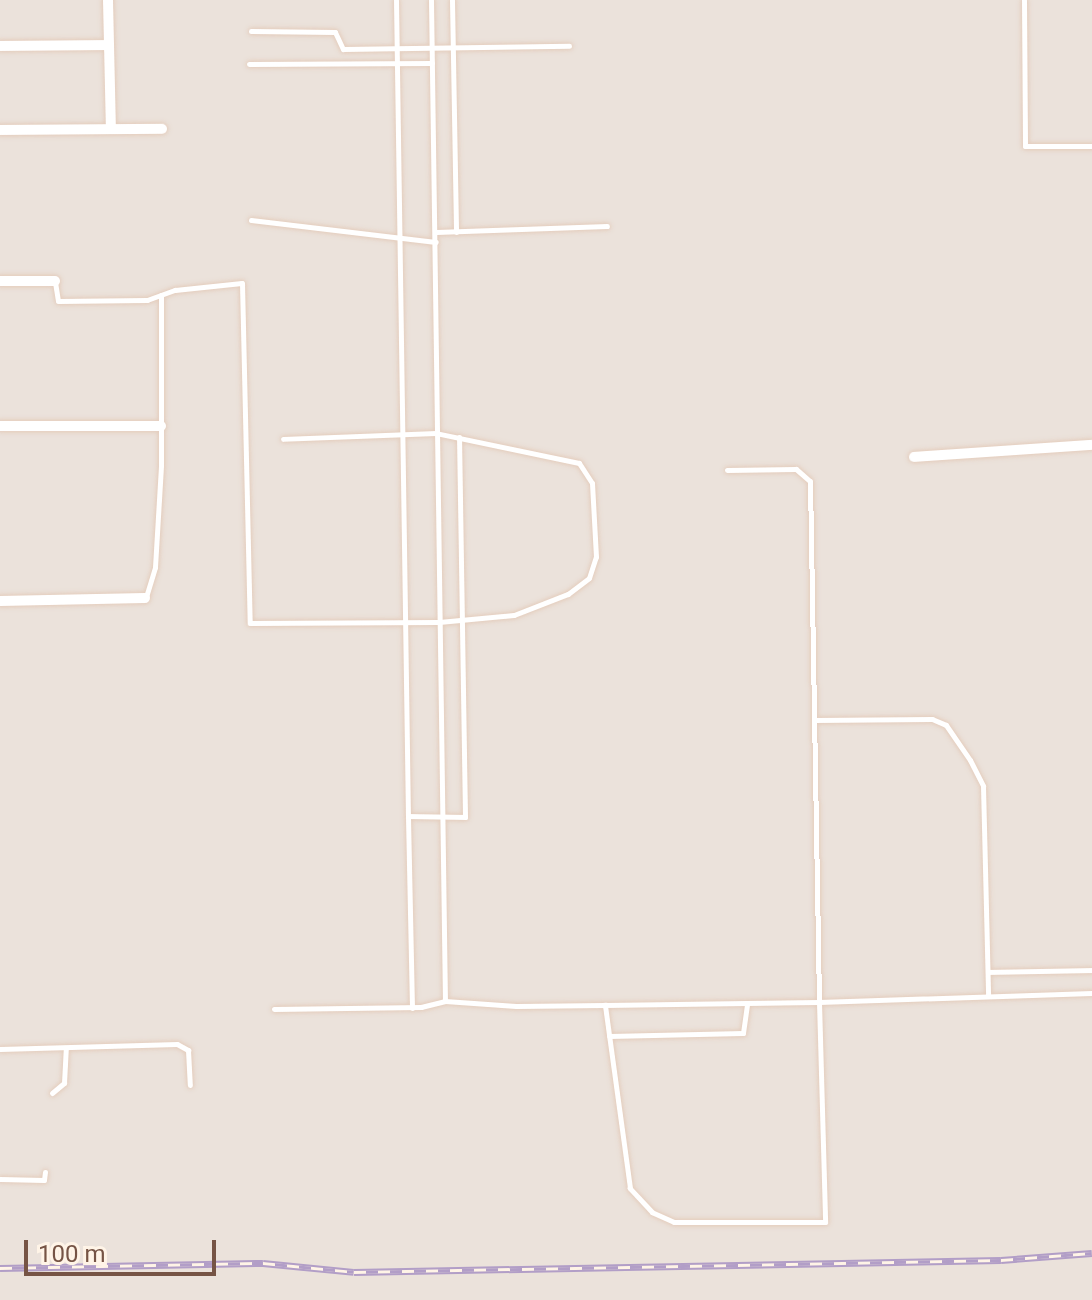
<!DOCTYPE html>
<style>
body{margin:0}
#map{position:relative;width:1092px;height:1300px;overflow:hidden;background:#fef0df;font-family:Roboto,sans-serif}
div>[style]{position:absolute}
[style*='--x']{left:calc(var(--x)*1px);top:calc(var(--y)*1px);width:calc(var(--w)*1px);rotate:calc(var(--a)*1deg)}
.industrial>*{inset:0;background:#ebe2db;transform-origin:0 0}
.roads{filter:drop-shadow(0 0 2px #e4cdbd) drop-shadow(0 0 2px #e4cdbd)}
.service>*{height:5px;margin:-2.5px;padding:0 2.5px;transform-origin:2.5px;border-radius:2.5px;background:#fff}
.minor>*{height:10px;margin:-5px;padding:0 5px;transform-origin:5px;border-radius:5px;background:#fff}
.rail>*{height:7px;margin-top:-3.5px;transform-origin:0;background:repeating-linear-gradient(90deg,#fff4e7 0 12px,#b29ec7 0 24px);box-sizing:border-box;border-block:2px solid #b29ec7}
span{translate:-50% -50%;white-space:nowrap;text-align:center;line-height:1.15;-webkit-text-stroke:6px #fff4e7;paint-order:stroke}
.scale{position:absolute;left:24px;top:1240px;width:192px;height:36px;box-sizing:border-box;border:4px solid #765445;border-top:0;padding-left:10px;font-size:24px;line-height:28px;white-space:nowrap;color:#765445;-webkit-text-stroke:6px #fff4e7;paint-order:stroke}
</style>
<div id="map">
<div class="industrial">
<i style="left:0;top:0;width:1092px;height:1300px"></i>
</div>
<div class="roads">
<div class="service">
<i style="--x:396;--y:0;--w:816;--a:89.16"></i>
<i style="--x:431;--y:0;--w:1001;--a:89.2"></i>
<i style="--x:445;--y:1001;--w:71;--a:4"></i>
<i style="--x:516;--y:1006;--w:89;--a:-0.6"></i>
<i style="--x:605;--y:1005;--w:142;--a:-0.8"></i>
<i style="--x:747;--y:1003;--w:72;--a:-0.8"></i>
<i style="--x:819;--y:1002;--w:220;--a:88.4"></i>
<i style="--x:825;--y:1222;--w:151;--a:180"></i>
<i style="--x:674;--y:1222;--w:24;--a:-156"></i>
<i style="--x:652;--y:1212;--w:33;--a:-133"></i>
<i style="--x:630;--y:1188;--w:185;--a:-97.8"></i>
<i style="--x:452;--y:0;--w:232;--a:89"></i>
<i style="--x:1024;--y:0;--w:146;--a:89.6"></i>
<i style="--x:1025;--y:146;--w:67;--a:0"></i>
<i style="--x:251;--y:31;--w:84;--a:0.7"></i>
<i style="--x:335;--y:32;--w:19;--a:65"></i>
<i style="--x:343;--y:49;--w:226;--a:-0.8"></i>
<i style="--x:249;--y:64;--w:183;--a:-0.3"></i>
<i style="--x:251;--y:220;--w:186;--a:6.8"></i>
<i style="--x:436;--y:232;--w:171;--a:-2"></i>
<i style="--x:55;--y:282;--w:19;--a:81"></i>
<i style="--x:58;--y:301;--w:89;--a:-0.6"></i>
<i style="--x:147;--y:300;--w:30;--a:-20"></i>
<i style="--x:175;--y:290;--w:67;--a:-6"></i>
<i style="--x:242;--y:283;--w:340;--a:88.7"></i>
<i style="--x:250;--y:623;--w:189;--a:-0.3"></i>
<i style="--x:439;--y:622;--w:75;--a:-5.3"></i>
<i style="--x:514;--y:615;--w:58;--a:-21.3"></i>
<i style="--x:568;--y:594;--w:26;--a:-37"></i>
<i style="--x:589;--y:578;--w:22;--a:-72"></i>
<i style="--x:596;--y:557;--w:74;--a:-93.1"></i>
<i style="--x:592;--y:483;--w:24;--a:-123"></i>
<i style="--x:579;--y:463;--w:146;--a:-168.2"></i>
<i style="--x:436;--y:433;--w:153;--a:177.8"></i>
<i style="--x:727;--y:470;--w:69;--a:-0.8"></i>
<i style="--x:796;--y:469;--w:18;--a:41"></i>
<i style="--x:810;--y:481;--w:521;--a:89.01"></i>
<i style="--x:819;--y:1002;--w:273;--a:-1.9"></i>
<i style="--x:146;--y:597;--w:31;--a:-73"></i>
<i style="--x:155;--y:567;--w:102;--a:-86.6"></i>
<i style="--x:161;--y:465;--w:170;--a:-90"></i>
<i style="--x:814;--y:720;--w:118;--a:-0.5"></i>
<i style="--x:932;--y:719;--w:15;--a:23"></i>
<i style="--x:946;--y:725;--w:42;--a:55.6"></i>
<i style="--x:970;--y:760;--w:29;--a:63"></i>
<i style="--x:983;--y:786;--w:209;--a:88.6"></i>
<i style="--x:988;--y:972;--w:104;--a:-1.1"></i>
<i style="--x:412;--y:1008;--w:192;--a:-91.2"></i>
<i style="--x:408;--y:816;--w:57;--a:1"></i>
<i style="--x:465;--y:817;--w:380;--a:-90.9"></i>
<i style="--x:274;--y:1009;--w:147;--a:-0.8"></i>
<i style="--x:421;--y:1007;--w:25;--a:-14"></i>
<i style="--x:609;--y:1036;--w:134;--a:-1.3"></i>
<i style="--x:743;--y:1033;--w:30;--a:-82"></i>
<i style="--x:0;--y:1049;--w:177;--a:-1.6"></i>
<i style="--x:177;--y:1044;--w:13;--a:29"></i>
<i style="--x:188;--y:1050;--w:35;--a:87"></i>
<i style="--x:52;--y:1093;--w:16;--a:-40"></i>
<i style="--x:64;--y:1083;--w:34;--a:-87"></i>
<i style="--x:0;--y:1179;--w:44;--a:1.3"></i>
<i style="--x:44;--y:1180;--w:8;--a:-83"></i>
</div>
<div class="minor">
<i style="--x:108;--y:0;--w:129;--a:88.7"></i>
<i style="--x:0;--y:46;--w:109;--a:-0.5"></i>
<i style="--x:0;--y:130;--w:162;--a:-0.4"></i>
<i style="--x:0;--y:281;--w:55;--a:0"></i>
<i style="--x:0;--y:426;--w:161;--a:0"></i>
<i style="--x:914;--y:457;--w:178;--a:-3.9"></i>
<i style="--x:0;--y:601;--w:145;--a:-1.2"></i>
</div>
</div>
<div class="rail">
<i style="--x:0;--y:1268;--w:263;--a:-1.1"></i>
<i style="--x:263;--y:1263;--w:91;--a:5.6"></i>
<i style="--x:354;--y:1272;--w:647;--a:-1.06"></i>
<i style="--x:1001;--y:1260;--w:91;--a:-4.4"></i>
</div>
<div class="scale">100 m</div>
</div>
